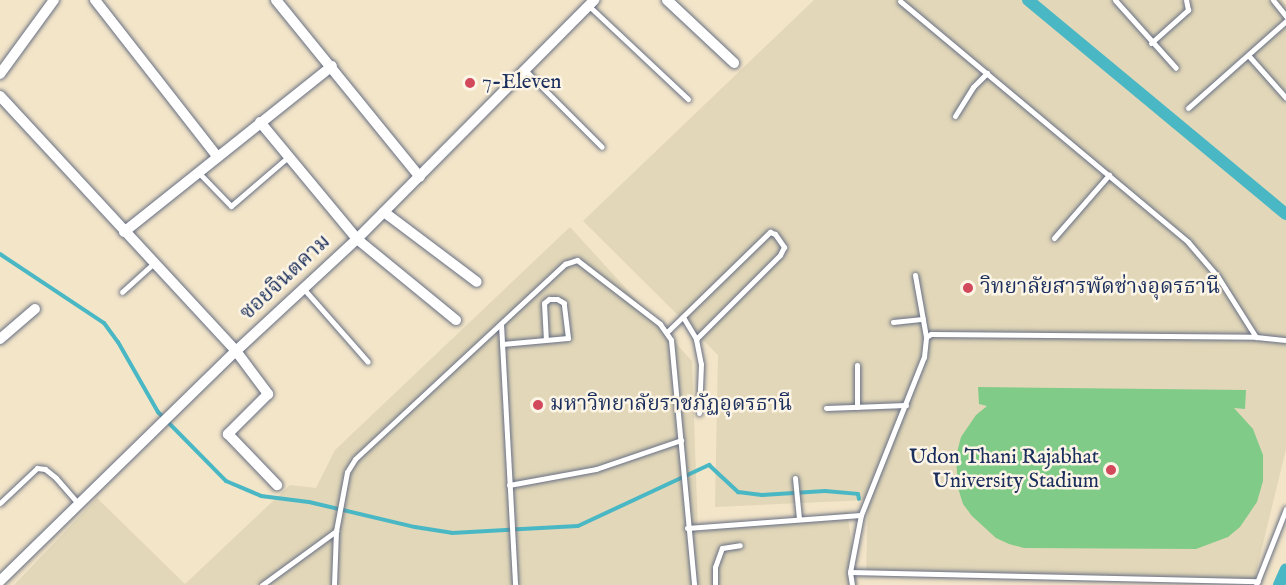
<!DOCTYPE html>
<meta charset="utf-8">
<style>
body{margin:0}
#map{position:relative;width:1286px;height:585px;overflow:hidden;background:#f3e5c8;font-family:"IM FELL English","Noto Serif Thai",serif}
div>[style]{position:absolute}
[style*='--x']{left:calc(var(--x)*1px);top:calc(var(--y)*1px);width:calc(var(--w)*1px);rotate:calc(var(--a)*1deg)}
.built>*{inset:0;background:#e2d7b8}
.green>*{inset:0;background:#81cb88}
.stream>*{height:4px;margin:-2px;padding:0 2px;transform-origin:2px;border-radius:2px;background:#4ab8c4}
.canal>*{height:12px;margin:-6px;padding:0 6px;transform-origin:6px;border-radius:6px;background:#4ab8c4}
.roads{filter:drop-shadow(0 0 2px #676f83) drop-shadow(0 0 2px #676f83)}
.service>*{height:5px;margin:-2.5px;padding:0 2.5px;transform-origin:2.5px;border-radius:2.5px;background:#fff}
.minor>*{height:10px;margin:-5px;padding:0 5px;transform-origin:5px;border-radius:5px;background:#fff}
.dots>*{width:16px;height:16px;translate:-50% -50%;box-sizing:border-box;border:3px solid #fcf5e5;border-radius:50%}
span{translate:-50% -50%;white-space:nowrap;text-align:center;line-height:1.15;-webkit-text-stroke:5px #fcf5e5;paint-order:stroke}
.poi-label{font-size:21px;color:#1b2f5e}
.left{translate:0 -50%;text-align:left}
.right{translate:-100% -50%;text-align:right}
.street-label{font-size:21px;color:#1b2f5e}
</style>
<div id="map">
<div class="built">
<i style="clip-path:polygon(814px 0,1282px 0,1286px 5px,1286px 449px,1253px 585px,866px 576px,868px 500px,715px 507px,718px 355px,583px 221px)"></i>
<i style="clip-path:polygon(570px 227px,692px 361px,698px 532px,847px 512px,858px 585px,14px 585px,97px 498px,185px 584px,290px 485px,316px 488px,335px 450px)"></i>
</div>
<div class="green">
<i style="clip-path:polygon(978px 387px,1246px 390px,1245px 409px,1234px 408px,1253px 429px,1263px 455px,1263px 481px,1257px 502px,1240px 527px,1228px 537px,1196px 549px,1024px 548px,1009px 544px,996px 538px,972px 516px,963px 504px,958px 488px,956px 456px,961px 437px,976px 415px,987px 406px,979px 404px)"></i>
</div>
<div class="stream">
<i style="--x:0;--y:254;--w:125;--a:33.6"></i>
<i style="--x:104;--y:323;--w:24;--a:54"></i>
<i style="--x:118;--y:342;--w:81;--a:60.3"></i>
<i style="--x:158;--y:412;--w:97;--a:45.4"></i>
<i style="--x:226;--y:481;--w:38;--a:23"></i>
<i style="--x:261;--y:496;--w:48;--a:7.1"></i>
<i style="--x:309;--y:502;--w:109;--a:13.3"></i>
<i style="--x:415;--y:527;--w:37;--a:9"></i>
<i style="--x:452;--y:533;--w:126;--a:-3.2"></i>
<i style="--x:578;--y:526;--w:145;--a:-25"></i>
<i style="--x:709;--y:465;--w:40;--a:43"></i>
<i style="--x:738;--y:492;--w:24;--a:7"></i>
<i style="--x:762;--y:495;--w:63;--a:-3.6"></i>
<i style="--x:825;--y:491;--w:33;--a:5"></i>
<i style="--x:858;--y:494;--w:5;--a:79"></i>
</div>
<div class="canal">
<i style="--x:1028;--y:0;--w:335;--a:39.7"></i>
<i style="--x:1279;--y:585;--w:17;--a:-66"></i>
</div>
<div class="roads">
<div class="service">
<i style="--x:1115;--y:0;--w:91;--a:48.1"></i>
<i style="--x:1273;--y:0;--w:21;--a:51"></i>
<i style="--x:900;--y:1;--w:376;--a:39.9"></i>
<i style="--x:1188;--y:242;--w:46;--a:49.4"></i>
<i style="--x:1218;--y:277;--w:71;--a:57.7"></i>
<i style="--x:589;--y:6;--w:136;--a:43.2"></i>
<i style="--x:1151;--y:43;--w:50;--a:-41.7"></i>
<i style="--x:1188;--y:10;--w:10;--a:-101"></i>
<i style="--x:1248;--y:55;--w:57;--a:48.5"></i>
<i style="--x:526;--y:71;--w:107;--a:45"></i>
<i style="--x:1188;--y:108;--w:131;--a:-41.6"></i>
<i style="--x:955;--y:116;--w:34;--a:-58"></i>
<i style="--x:973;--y:87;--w:20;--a:-45"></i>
<i style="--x:199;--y:173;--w:46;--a:45.9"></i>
<i style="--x:231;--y:206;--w:75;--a:-40.7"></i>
<i style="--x:1054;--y:238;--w:84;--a:-48.9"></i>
<i style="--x:915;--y:275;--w:63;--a:79.9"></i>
<i style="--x:303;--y:288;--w:98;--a:48.7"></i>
<i style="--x:122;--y:292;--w:43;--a:-42.2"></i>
<i style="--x:683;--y:317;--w:26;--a:59"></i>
<i style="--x:696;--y:339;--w:25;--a:79"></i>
<i style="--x:701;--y:364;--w:49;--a:92.3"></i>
<i style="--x:893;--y:322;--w:30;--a:-6"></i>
<i style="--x:501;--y:324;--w:261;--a:86.9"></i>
<i style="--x:667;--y:332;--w:144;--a:-44.2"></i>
<i style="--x:770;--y:232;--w:5;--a:22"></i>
<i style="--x:775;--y:234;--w:16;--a:55"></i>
<i style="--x:784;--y:247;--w:9;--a:117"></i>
<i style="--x:780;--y:255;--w:119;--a:135"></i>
<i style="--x:502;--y:344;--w:66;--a:-5.2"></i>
<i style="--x:568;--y:338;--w:35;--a:-97"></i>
<i style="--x:564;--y:303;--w:8;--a:-150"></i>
<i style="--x:557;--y:299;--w:8;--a:180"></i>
<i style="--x:549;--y:299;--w:6;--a:141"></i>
<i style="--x:544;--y:303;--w:37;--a:87"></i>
<i style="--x:857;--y:365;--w:42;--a:90"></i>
<i style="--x:826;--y:408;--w:80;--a:-2.1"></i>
<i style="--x:795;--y:478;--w:41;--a:84.4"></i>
<i style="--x:509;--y:485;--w:88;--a:-10.4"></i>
<i style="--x:596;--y:469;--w:90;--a:-18.8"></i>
<i style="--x:0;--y:503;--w:51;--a:-43.4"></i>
<i style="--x:37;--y:468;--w:8;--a:7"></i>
<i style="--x:45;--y:469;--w:14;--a:39"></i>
<i style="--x:56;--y:478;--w:35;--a:49"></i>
<i style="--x:687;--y:528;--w:174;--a:-4.3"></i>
<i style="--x:850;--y:572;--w:408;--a:1.3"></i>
<i style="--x:262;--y:585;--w:92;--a:-36.1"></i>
<i style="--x:334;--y:585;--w:54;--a:-87.9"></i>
<i style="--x:336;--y:531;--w:60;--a:-79.4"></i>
<i style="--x:347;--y:472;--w:15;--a:-58"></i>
<i style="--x:355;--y:459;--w:287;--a:-42.9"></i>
<i style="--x:565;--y:264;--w:13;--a:-18"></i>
<i style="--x:577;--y:260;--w:105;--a:37.6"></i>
<i style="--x:660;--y:324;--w:19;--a:55"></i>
<i style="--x:671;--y:340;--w:246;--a:84.6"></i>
<i style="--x:715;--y:585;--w:18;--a:-90"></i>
<i style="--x:715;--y:567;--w:20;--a:-70"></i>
<i style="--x:722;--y:548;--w:18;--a:-9"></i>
<i style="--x:852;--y:585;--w:13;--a:-99"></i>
<i style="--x:850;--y:572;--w:58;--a:-79.1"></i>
<i style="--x:861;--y:515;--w:170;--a:-68.3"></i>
<i style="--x:924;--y:357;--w:20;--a:-84"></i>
<i style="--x:926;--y:337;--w:6;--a:-31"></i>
<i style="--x:931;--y:334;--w:325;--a:0.5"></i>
<i style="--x:1256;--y:337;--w:30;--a:6"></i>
<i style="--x:1256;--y:585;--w:82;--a:-68.5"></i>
</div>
<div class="minor">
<i style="--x:95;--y:0;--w:198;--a:52"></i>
<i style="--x:276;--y:0;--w:228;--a:50.9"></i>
<i style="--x:667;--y:0;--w:92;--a:43.2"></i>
<i style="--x:0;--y:74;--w:92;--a:-53.9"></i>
<i style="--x:0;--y:96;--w:347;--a:47.2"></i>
<i style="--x:236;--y:351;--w:54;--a:53.3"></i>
<i style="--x:268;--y:394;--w:57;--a:135"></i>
<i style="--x:228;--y:434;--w:71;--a:46.1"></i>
<i style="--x:260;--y:122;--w:152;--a:50.3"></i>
<i style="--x:357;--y:239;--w:128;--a:39.3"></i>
<i style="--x:384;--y:212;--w:116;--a:37"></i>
<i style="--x:124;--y:232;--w:266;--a:-38.6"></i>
<i style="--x:0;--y:339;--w:46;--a:-40.6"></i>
<i style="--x:0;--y:581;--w:330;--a:-44.3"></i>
<i style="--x:236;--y:351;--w:165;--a:-42.8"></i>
<i style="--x:357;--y:239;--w:337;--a:-45.2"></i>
</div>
</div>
<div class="dots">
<i style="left:470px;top:83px;background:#d1495b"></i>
<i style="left:968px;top:288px;background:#d1495b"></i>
<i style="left:538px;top:405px;background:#d1495b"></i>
<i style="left:1111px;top:470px;background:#d1495b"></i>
</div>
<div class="poi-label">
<span class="left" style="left:482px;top:83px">7-Eleven</span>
<span class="left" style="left:980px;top:288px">วิทยาลัยสารพัดช่างอุดรธานี</span>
<span class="left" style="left:550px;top:405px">มหาวิทยาลัยราชภัฏอุดรธานี</span>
<span class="right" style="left:1099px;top:470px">Udon Thani Rajabhat<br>University Stadium</span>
</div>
<div class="street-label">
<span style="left:286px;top:278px;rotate:-43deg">ซอยจินตคาม</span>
</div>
</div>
